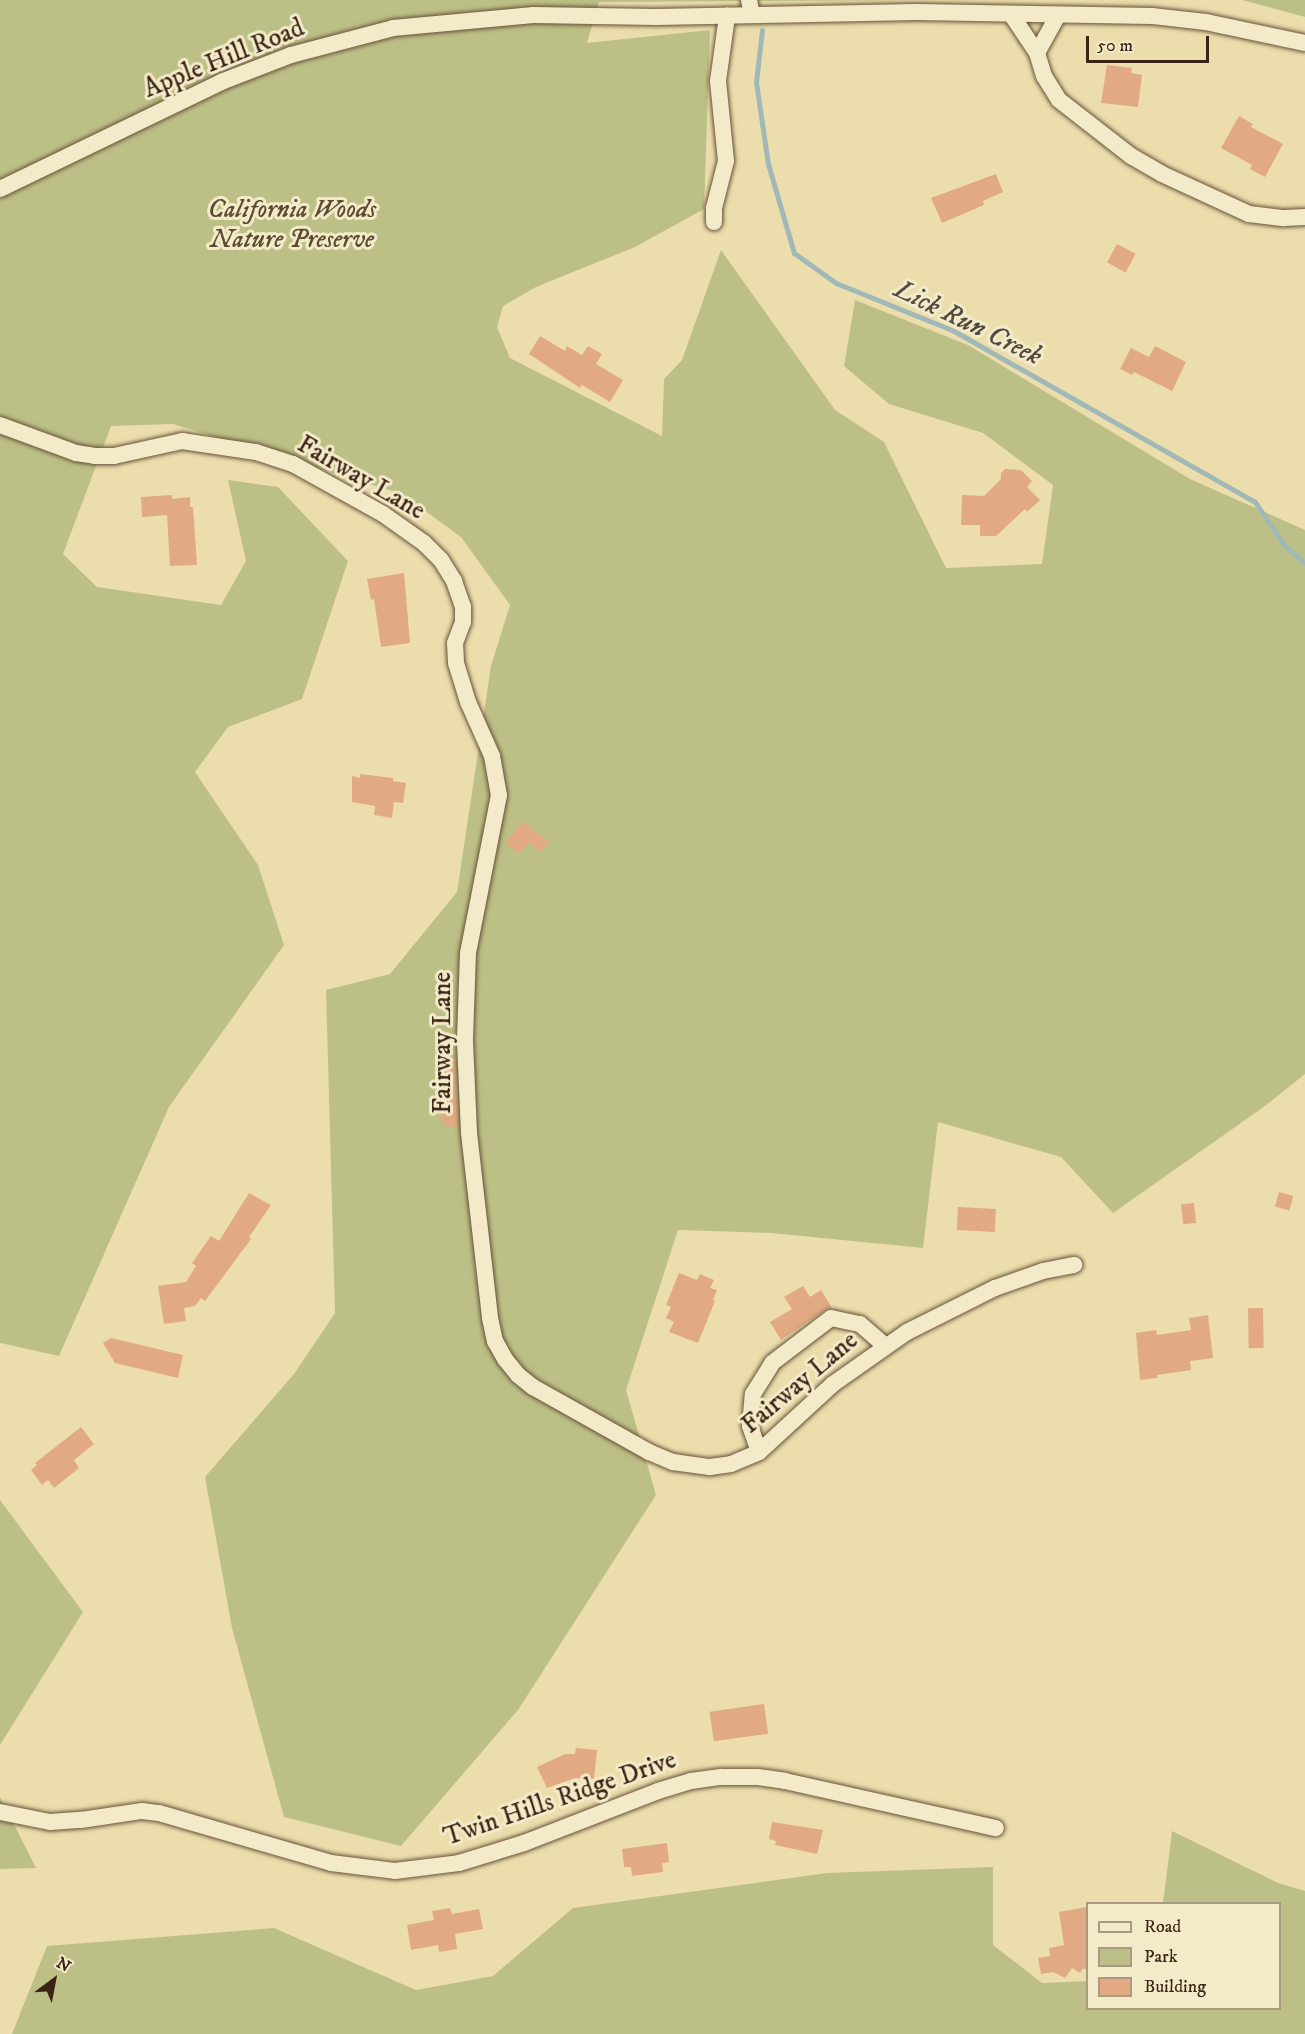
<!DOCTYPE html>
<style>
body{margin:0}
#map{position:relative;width:1305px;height:2034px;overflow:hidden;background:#ecdeac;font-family:"IM FELL DW Pica",serif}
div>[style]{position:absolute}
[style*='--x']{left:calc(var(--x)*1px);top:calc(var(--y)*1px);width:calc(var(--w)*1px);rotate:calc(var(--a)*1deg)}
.green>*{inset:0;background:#bdc086}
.stream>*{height:5px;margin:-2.5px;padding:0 2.5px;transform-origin:2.5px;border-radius:2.5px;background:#a0b9b7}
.building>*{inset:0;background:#e1aa83;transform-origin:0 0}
.roads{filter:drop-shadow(0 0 2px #67523b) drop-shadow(0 0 2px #67523b)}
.minor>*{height:16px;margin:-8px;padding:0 8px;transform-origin:8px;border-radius:8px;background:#f3eac9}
span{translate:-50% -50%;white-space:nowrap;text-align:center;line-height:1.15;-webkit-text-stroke:6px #f3eac9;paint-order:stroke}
.street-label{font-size:26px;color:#3b2415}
.park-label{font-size:26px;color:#5c4b31;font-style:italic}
.water-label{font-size:27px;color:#54493e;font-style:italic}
.legend{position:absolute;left:1086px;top:1902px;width:195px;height:108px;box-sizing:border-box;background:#f3eac9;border:2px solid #a99b81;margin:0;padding:8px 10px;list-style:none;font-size:18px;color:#3b2415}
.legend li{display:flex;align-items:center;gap:12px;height:30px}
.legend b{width:30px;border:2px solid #a99b81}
.north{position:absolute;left:24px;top:1950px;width:60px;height:60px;-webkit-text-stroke:4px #f3eac9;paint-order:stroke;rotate:32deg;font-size:16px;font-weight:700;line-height:24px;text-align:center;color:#3b2415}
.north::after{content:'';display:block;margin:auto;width:21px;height:27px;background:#3b2415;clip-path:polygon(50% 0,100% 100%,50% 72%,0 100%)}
.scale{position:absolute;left:1086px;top:36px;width:123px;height:27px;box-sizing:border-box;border:3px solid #3b2415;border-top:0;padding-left:8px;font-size:18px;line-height:21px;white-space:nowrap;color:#3b2415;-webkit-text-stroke:4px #f3eac9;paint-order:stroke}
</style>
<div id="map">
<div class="green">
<i style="clip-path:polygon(0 0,915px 0,599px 2px,587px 43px,710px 30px,704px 209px,635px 247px,536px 287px,503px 306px,497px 327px,510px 358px,662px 436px,664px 379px,682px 360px,721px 250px,835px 410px,884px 442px,946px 568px,1042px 564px,1053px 485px,983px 433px,889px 404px,844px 366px,855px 300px,968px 345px,1190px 479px,1305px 530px,1305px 1074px,1265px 1106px,1113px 1213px,1061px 1157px,938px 1122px,923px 1248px,771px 1233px,678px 1230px,626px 1390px,656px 1495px,518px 1710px,401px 1846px,284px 1817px,232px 1628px,205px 1477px,294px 1374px,335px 1313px,326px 990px,390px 974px,457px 892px,491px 666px,510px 605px,461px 537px,402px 494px,173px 424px,111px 426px,63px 554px,97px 587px,221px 605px,246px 561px,228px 480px,278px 487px,348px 561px,302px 699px,228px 727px,195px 772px,258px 865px,284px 945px,169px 1107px,59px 1356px,0 1343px)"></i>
<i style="clip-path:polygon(1242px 0,1305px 0,1305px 17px)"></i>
<i style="clip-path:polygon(0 1500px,83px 1612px,0 1745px)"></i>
<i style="clip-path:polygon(0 1797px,36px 1868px,0 1869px)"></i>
<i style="clip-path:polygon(1172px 1831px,1278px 1883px,1305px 1891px,1305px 2034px,12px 2034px,47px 1946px,274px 1928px,416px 1990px,493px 1976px,573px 1908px,827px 1873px,993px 1867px,993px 1945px,1042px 1983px,1087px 1981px,1088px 2008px,1280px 2008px,1280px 1904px,1163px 1903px)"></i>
</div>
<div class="stream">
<i style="--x:762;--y:30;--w:52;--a:96.6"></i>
<i style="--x:756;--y:82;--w:83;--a:81.7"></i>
<i style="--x:768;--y:164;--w:93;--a:73.7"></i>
<i style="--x:794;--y:253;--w:52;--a:35.5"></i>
<i style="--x:836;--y:283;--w:127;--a:22.1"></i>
<i style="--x:954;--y:331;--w:346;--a:29.6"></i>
<i style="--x:1255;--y:502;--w:52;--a:56"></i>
<i style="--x:1284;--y:545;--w:28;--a:41"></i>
</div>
<div class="building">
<i style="clip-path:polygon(1107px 65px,1132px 68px,1131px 73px,1142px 75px,1138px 107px,1101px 103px)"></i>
<i style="clip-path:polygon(1239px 116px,1253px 124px,1251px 127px,1283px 144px,1265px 177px,1250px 169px,1252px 165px,1221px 148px)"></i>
<i style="clip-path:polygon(996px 174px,1003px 192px,983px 201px,984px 205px,942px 223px,931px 198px)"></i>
<i style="left:1117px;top:244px;width:21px;height:21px;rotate:28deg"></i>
<i style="clip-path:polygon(540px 336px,565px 351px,567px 346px,582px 355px,588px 346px,602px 354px,596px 364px,623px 380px,610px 402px,582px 385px,580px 388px,529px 354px)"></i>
<i style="clip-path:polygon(1155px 346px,1186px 362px,1172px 391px,1134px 372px,1132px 375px,1120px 369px,1131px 348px,1149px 357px)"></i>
<i style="clip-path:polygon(1005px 469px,1021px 470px,1032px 481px,1027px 487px,1040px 500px,1027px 512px,1025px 509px,996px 536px,980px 536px,980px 525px,961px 525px,962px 495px,984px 496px,1001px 479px,1001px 473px)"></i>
<i style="clip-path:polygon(172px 495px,172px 499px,190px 497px,190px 507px,193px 507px,197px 565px,170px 566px,167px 515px,142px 517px,141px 497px)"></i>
<i style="clip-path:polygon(404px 573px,410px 643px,381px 647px,374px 599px,371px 600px,367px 579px)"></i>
<i style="clip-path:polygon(360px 774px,393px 778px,393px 781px,406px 783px,403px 803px,394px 802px,392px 818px,374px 815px,375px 806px,352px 802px,352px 776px,360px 778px)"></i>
<i style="clip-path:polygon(523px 822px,549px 842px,540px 852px,529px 842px,518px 854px,505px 842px)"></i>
<i style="clip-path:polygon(441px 1057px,455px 1057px,458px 1127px,443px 1126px,443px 1119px,440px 1118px)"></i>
<i style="left:1279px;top:1192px;width:15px;height:15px;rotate:16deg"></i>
<i style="clip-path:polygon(249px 1193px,271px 1205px,249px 1237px,251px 1239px,205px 1301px,201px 1298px,195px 1306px,184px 1308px,186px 1321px,164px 1324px,158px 1286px,186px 1282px,196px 1266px,192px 1263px,211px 1236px,219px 1241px)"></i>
<i style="left:1194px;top:1203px;width:20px;height:13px;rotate:84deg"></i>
<i style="left:958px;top:1207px;width:38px;height:23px;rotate:3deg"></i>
<i style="clip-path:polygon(679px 1273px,697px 1280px,700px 1274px,714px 1280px,710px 1288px,717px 1290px,713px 1300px,715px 1301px,698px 1343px,669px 1332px,674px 1322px,666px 1318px,671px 1307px,666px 1305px)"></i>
<i style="clip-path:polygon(803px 1286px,810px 1297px,821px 1290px,832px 1308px,825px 1310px,781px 1340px,770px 1322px,792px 1309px,784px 1297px)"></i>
<i style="left:1263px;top:1308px;width:40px;height:15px;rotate:89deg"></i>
<i style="clip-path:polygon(1208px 1315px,1213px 1358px,1190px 1361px,1191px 1370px,1157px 1375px,1157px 1378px,1140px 1380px,1136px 1333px,1156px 1330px,1157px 1335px,1191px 1330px,1189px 1318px)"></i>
<i style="clip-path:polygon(111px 1338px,183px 1355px,178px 1378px,115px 1363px,103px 1343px)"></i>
<i style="clip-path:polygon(81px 1427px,94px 1444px,74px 1460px,79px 1468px,54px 1488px,48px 1480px,42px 1485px,31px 1470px,37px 1465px,35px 1463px)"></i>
<i style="left:764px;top:1704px;width:30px;height:55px;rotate:82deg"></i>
<i style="clip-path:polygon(576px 1748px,597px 1750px,594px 1779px,575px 1778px,547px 1788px,537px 1767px,565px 1754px,575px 1754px)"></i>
<i style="clip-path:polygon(772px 1822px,823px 1830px,817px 1854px,775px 1845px,776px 1841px,769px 1839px)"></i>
<i style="clip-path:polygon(667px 1843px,669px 1862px,662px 1863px,663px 1872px,632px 1876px,631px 1867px,624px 1867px,622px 1849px)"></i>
<i style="clip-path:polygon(1086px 1907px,1088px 1971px,1083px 1968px,1080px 1973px,1072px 1968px,1065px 1978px,1053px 1972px,1041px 1974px,1038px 1958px,1050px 1956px,1049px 1948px,1064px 1945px,1059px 1912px)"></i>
<i style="clip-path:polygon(450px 1908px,452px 1914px,479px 1909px,483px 1929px,455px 1934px,457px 1949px,439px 1952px,438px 1945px,411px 1950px,407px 1925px,434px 1920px,432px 1911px)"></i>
</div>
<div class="roads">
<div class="minor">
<i style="--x:749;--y:0;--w:15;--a:79"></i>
<i style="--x:1011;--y:14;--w:47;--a:56.3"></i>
<i style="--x:1037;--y:53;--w:24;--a:73"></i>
<i style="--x:1044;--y:76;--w:28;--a:58"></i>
<i style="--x:1059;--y:100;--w:91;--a:37.9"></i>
<i style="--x:1131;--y:156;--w:36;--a:30"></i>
<i style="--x:1162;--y:174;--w:96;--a:24.7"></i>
<i style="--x:1249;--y:214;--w:35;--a:7"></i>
<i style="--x:1284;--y:218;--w:21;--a:-3"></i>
<i style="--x:1037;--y:53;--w:43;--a:-61.1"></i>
<i style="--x:0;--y:189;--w:246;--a:-25.8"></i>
<i style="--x:221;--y:82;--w:75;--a:-21.1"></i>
<i style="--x:291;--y:55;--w:106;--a:-14.8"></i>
<i style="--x:393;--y:28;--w:141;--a:-5.3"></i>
<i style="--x:533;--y:15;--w:123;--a:0.9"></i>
<i style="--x:656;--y:17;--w:261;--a:-1.1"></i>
<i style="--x:917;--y:12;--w:235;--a:1"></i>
<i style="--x:1152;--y:16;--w:54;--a:6.3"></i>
<i style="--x:1206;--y:22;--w:101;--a:12"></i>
<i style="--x:714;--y:222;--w:14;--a:-90"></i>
<i style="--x:714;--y:208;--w:49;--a:-75.7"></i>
<i style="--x:726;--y:161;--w:80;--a:-95.7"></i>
<i style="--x:718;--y:81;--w:66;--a:-82.1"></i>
<i style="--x:0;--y:425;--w:81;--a:20.2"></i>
<i style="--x:76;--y:453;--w:19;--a:9"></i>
<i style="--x:95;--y:456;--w:19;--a:0"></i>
<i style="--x:114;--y:456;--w:70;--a:-12.4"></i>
<i style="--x:182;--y:441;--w:75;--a:8.5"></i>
<i style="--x:256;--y:452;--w:39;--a:18"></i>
<i style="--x:293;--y:464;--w:103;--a:29.1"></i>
<i style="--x:383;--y:514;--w:50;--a:35.3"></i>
<i style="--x:424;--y:543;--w:24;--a:45"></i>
<i style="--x:441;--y:560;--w:25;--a:58"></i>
<i style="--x:454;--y:581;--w:28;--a:71"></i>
<i style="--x:463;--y:607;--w:15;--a:90"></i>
<i style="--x:463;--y:622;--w:22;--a:111"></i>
<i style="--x:455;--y:643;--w:20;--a:87"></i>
<i style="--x:456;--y:663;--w:41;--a:72.9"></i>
<i style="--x:468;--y:702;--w:59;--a:66"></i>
<i style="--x:492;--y:756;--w:40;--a:80"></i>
<i style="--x:499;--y:795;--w:161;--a:101.1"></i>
<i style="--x:468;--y:953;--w:88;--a:92"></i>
<i style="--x:465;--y:1041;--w:92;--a:87.5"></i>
<i style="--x:469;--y:1133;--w:186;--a:83.5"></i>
<i style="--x:490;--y:1318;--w:24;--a:78"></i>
<i style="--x:495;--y:1341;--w:21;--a:61"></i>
<i style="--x:505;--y:1359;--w:21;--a:51"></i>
<i style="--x:518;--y:1375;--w:19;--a:39"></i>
<i style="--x:533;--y:1387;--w:133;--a:29.3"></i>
<i style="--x:649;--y:1452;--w:26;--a:23"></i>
<i style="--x:673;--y:1462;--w:37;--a:8"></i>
<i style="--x:710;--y:1467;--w:21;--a:-8"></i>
<i style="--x:731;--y:1464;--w:30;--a:-23"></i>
<i style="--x:759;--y:1452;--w:100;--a:-42.6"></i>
<i style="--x:833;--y:1384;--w:90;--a:-35.1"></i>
<i style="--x:907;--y:1332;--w:98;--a:-26.6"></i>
<i style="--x:995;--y:1288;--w:51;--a:-19.5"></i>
<i style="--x:1043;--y:1271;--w:32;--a:-11"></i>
<i style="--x:759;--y:1452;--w:28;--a:-109"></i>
<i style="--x:750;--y:1426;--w:32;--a:-85"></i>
<i style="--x:753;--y:1394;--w:36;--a:-58"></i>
<i style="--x:772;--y:1363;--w:74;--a:-37.3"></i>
<i style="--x:831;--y:1318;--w:30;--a:12"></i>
<i style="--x:860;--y:1324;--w:33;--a:41"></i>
<i style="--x:0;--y:1812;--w:51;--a:11.3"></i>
<i style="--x:50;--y:1822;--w:31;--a:-4"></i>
<i style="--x:81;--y:1820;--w:62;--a:-8.4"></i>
<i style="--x:142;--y:1811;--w:17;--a:7"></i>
<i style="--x:159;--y:1813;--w:179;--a:16.2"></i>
<i style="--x:331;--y:1863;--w:64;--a:7.1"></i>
<i style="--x:395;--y:1871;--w:64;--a:-7.1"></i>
<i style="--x:459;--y:1863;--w:68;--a:-17.1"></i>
<i style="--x:524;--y:1843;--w:144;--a:-21.2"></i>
<i style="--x:658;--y:1791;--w:34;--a:-17"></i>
<i style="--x:691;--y:1781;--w:30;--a:-8"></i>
<i style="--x:721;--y:1777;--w:37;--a:0"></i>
<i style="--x:758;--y:1777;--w:27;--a:8"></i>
<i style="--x:785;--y:1781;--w:216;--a:12.6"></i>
</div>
</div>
<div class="street-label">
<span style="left:224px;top:59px;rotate:-22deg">Apple Hill Road</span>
<span style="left:361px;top:478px;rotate:30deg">Fairway Lane</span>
<span style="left:443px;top:1043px;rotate:-90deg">Fairway Lane</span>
<span style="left:800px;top:1383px;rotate:-40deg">Fairway Lane</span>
<span style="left:560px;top:1799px;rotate:-19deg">Twin Hills Ridge Drive</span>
</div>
<div class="park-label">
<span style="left:292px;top:225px">California Woods<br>Nature Preserve</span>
</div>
<div class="water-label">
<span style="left:968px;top:323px;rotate:26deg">Lick Run Creek</span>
</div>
<ul class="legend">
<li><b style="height:8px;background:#f3eac9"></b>Road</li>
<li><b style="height:16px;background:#bdc086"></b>Park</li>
<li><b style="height:16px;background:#e1aa83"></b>Building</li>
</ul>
<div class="north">N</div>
<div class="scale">50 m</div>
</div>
